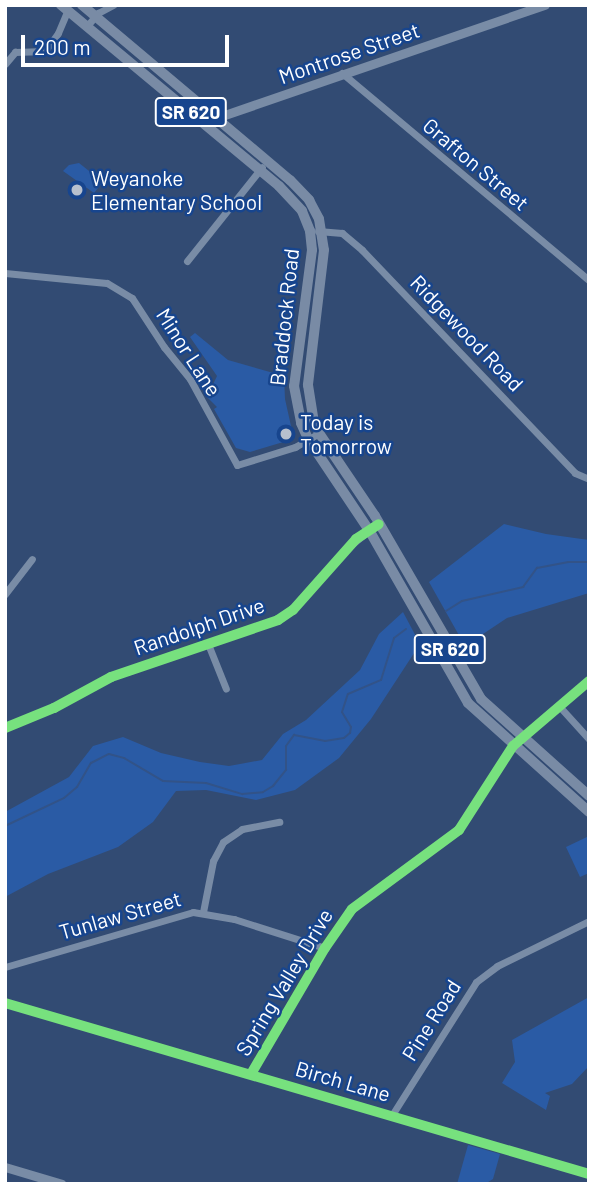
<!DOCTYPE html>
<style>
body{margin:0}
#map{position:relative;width:594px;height:1189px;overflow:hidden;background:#324b73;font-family:Barlow,sans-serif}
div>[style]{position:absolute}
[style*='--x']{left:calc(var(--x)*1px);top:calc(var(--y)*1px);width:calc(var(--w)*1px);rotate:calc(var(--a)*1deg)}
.green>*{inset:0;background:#2a5ba5}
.stream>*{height:2px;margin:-1px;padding:0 1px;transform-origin:1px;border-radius:1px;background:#325388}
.minor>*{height:7px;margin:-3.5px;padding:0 3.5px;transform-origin:3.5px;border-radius:3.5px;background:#798ca6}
.tertiary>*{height:9px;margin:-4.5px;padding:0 4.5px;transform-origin:4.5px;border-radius:4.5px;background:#798ca6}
.primary>*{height:10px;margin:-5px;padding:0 5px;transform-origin:5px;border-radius:5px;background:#798ba5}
.cycleway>*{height:10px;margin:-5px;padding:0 5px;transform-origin:5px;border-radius:5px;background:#77e17e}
.dots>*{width:19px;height:19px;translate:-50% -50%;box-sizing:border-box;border:4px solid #17458e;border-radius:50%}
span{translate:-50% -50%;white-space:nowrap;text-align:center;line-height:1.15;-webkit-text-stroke:5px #17458e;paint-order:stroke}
.shield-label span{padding:2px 5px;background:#17458e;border:2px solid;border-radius:5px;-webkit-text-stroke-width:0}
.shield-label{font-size:19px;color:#fff;font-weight:700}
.street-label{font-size:21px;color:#fff}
.poi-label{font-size:21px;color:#fff}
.left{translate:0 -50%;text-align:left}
.frame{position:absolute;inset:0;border:7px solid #fff;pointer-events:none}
.scale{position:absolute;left:21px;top:35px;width:208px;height:32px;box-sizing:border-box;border:4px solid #fff;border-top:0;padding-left:9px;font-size:21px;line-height:24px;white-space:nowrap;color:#fff;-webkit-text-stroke:5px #17458e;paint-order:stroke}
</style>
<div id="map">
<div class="green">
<i style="clip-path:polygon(79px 163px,103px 182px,94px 193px,63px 171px,69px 165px)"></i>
<i style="clip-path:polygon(195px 333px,228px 360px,284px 376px,285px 399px,293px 435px,290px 440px,250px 452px,236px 448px,214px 409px,217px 407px,207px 397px,217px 376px,190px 337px)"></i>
<i style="clip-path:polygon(504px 524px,546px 534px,589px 540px,589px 593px,507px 618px,465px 646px,429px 582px)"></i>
<i style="clip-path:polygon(403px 612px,420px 644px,371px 719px,339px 758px,295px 790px,256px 800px,206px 790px,176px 791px,153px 822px,118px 847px,48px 874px,5px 897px,5px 812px,69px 777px,93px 746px,123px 737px,161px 753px,200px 762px,229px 766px,262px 760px,283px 734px,306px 720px,360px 670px,379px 634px)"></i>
<i style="clip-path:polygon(589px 836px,589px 873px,580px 877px,566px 847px)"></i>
<i style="clip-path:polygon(589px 997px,589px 1066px,572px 1084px,545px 1093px,550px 1096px,546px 1110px,502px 1083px,515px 1062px,512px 1040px)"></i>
<i style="clip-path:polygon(468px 1145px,500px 1154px,493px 1179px,485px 1184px,457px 1184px)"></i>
</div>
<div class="stream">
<i style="--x:446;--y:611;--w:19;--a:-32"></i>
<i style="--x:462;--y:601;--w:63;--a:-12.9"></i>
<i style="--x:523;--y:587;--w:24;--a:-54"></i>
<i style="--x:537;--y:568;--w:32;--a:-11"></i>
<i style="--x:568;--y:562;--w:21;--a:0"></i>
<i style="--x:5;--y:826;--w:65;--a:-25.4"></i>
<i style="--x:64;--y:798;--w:17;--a:-40"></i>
<i style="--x:77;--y:787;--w:28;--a:-60"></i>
<i style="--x:91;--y:763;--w:20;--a:-27"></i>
<i style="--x:109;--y:754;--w:16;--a:15"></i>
<i style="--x:124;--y:758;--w:45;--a:30.5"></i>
<i style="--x:163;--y:781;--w:43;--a:2.7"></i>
<i style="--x:206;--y:783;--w:38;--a:17"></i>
<i style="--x:242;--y:794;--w:21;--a:-5"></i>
<i style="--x:263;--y:792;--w:12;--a:-31"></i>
<i style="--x:273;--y:786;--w:21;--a:-51"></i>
<i style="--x:286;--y:770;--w:24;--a:-90"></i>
<i style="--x:286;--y:746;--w:14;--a:-54"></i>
<i style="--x:294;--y:735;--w:32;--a:11"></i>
<i style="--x:325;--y:741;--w:19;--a:-9"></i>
<i style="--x:344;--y:738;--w:8;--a:-40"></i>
<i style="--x:350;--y:733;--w:6;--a:-81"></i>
<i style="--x:351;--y:727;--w:17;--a:-121"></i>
<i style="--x:342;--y:712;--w:19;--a:-72"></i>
<i style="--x:348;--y:694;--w:36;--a:-23"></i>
<i style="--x:381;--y:680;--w:44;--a:-72.8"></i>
<i style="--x:394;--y:638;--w:15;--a:-37"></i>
</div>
<div class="minor">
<i style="--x:87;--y:26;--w:17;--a:-50"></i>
<i style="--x:98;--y:13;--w:17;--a:-28"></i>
<i style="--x:5;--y:64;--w:16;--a:-50"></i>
<i style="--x:15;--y:52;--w:30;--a:-2"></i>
<i style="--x:45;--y:51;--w:22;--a:-54"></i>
<i style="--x:58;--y:33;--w:25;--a:-67"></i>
<i style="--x:342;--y:73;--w:322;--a:40"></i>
<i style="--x:318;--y:231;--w:24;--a:5"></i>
<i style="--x:342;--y:233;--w:26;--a:40"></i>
<i style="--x:362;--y:250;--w:308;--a:46.3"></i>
<i style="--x:575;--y:473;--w:15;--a:23"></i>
<i style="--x:187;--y:261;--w:120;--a:-51.4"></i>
<i style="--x:5;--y:273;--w:102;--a:5.6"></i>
<i style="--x:107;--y:283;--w:29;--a:31"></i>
<i style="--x:132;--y:298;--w:59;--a:56.9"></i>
<i style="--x:164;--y:347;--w:41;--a:50.9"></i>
<i style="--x:190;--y:379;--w:98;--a:61.3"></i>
<i style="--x:237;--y:465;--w:61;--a:-17.2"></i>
<i style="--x:295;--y:447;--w:28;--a:-30"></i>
<i style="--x:5;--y:594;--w:44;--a:-52.4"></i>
<i style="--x:208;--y:644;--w:48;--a:68.2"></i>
<i style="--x:559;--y:706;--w:45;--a:47.7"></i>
<i style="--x:5;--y:728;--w:53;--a:-22.2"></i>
<i style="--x:54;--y:708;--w:65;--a:-28.5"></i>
<i style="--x:111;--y:677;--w:176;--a:-18.8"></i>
<i style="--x:278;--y:620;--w:18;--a:-34"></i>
<i style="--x:293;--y:610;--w:81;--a:-49"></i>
<i style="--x:346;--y:549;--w:33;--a:-39"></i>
<i style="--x:203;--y:912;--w:52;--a:-78.9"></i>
<i style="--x:213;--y:861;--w:21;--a:-62"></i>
<i style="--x:223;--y:842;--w:23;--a:-34"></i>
<i style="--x:242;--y:829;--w:38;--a:-11"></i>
<i style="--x:5;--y:967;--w:196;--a:-16.3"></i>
<i style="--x:193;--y:912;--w:42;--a:9.7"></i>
<i style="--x:234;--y:919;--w:96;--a:17.7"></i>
<i style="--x:5;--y:1003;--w:609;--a:16.32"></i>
<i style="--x:251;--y:1074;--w:146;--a:-59.6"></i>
<i style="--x:325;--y:948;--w:47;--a:-55.3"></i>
<i style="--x:352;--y:909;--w:133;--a:-36.4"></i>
<i style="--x:459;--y:830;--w:100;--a:-57.3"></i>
<i style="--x:513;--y:746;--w:100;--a:-40.5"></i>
<i style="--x:392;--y:1115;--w:157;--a:-57.7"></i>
<i style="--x:476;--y:982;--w:26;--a:-37"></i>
<i style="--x:497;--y:966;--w:102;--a:-26.1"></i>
</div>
<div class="tertiary">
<i style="--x:213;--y:119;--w:351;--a:-19"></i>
<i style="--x:5;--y:1167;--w:59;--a:16.6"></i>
</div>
<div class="primary">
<i style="--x:61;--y:5;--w:283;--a:39.7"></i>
<i style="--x:279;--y:186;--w:34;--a:47"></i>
<i style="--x:302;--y:211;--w:22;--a:68"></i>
<i style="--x:310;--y:231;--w:19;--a:84"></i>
<i style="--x:312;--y:250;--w:137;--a:97.5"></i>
<i style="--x:294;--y:386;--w:38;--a:79"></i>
<i style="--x:301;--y:423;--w:17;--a:66"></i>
<i style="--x:308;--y:439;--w:110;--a:56.2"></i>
<i style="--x:369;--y:530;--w:199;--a:60.2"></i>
<i style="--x:468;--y:703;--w:163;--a:42"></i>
<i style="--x:82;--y:5;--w:272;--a:40.1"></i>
<i style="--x:290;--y:180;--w:28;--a:46"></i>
<i style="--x:309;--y:200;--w:21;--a:62"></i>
<i style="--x:319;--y:219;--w:31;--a:81"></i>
<i style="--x:324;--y:250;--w:136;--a:96.8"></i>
<i style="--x:308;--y:385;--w:33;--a:81"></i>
<i style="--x:313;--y:418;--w:16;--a:68"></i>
<i style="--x:319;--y:433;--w:100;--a:56"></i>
<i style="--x:375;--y:516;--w:211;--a:59.9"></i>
<i style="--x:481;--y:699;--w:145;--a:41.9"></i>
</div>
<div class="cycleway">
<i style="--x:5;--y:728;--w:53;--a:-22.2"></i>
<i style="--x:54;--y:708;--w:65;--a:-28.5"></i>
<i style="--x:111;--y:677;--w:176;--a:-18.8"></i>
<i style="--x:278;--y:620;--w:18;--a:-34"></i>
<i style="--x:293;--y:610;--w:95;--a:-48.4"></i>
<i style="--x:356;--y:539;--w:27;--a:-33"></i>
<i style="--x:5;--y:1003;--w:609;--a:16.32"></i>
<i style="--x:251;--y:1074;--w:146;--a:-59.6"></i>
<i style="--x:325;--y:948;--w:47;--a:-55.3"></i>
<i style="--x:352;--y:909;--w:133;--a:-36.4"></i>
<i style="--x:459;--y:830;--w:100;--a:-57.3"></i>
<i style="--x:513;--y:746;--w:100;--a:-40.5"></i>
</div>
<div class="dots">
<i style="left:77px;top:190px;background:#b7c0ce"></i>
<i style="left:286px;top:434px;background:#b7c0ce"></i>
</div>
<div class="shield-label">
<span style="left:191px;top:112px">SR 620</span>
<span style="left:450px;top:649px">SR 620</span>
</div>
<div class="street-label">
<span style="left:349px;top:53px;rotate:-19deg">Montrose Street</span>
<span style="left:476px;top:164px;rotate:40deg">Grafton Street</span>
<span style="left:284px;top:317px;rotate:-84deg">Braddock Road</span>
<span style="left:467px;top:333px;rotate:46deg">Ridgewood Road</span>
<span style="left:189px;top:352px;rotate:57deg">Minor Lane</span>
<span style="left:199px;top:626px;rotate:-19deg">Randolph Drive</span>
<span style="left:120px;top:915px;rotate:-16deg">Tunlaw Street</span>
<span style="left:284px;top:982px;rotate:-59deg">Spring Valley Drive</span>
<span style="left:431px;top:1020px;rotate:-58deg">Pine Road</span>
<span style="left:343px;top:1081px;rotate:16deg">Birch Lane</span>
</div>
<div class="poi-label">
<span class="left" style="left:91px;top:190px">Weyanoke<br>Elementary School</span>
<span class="left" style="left:300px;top:434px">Today is<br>Tomorrow</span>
</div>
<div class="frame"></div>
<div class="scale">200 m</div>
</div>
